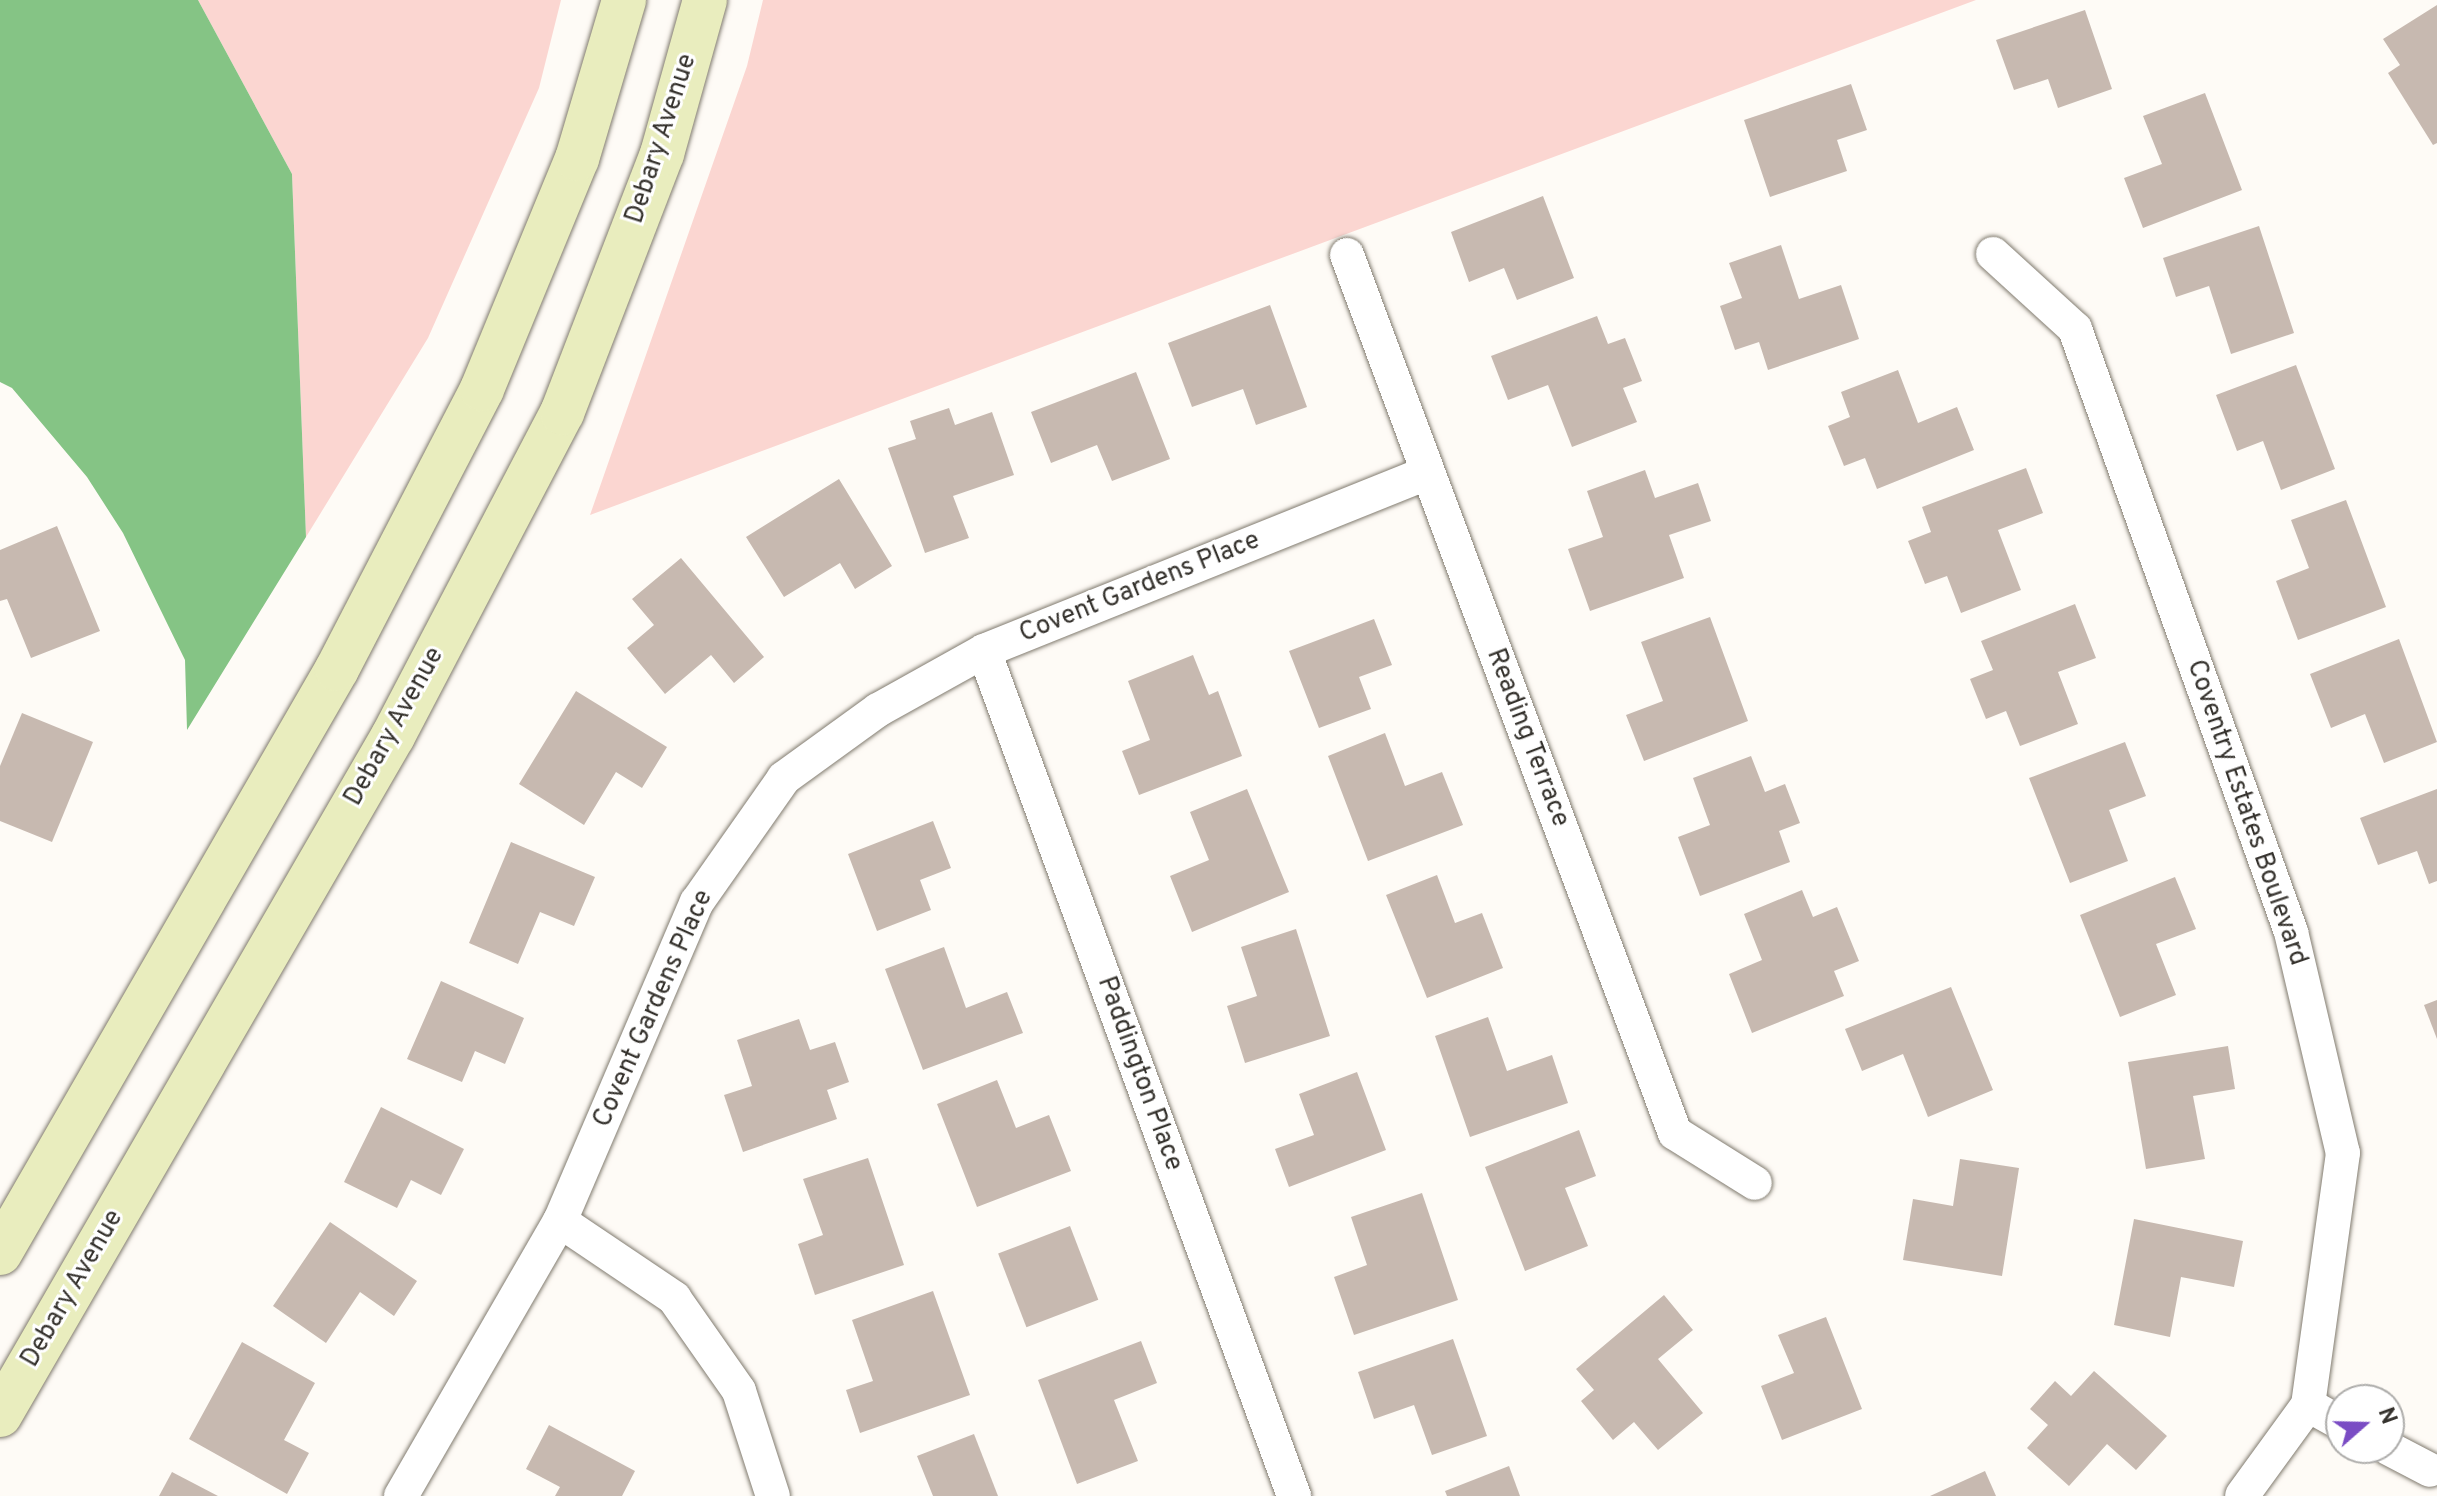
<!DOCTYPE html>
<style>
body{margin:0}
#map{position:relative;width:2437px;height:1496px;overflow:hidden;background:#fefbf6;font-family:Overpass,sans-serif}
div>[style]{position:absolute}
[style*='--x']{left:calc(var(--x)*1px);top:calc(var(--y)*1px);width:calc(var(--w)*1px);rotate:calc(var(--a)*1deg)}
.green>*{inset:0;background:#fbd6d1}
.water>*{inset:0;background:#85c485}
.building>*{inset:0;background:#c7b9b0;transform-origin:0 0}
.roads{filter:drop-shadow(0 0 2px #817b6f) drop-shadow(0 0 2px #817b6f)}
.minor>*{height:34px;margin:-17px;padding:0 17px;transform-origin:17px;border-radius:17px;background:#fff}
.secondary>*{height:44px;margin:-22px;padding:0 22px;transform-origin:22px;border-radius:22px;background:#e9edbe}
span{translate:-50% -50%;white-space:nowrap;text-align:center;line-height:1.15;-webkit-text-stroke:6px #fff;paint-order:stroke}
.street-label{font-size:26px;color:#35322d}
.north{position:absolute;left:2325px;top:1384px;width:80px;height:80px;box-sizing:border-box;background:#fff;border:2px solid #aeadab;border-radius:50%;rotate:70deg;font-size:22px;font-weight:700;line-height:32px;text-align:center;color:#35322d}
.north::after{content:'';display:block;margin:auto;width:28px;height:36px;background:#7a4cc4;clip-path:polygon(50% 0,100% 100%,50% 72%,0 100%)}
</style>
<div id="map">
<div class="green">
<i style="clip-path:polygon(198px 0,561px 0,539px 88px,428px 338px,306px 537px,292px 174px)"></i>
<i style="clip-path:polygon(763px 0,1976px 0,590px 515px,747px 66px)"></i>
</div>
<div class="water">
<i style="clip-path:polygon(0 0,198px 0,292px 174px,306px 537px,187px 730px,185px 660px,123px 533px,87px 477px,12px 388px,0 382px)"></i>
</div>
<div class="building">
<i style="clip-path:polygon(2437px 5px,2437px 143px,2433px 145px,2388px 73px,2400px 65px,2383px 39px)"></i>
<i style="clip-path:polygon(2085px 10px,2112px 89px,2058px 108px,2048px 79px,2014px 90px,1996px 40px)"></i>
<i style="clip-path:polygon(1851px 84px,1867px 130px,1837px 140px,1847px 171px,1770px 197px,1744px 120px)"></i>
<i style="clip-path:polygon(2205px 93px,2242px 190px,2143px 228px,2124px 178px,2162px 164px,2143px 116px)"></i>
<i style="clip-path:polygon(1543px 196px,1574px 278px,1517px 300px,1504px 268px,1469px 282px,1451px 232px)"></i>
<i style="clip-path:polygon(2259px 226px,2294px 333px,2231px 354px,2209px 286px,2176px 297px,2163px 258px)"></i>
<i style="clip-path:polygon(1781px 245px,1799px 299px,1841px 285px,1859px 339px,1768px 370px,1759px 342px,1735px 350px,1720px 306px,1742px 298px,1729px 263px)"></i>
<i style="clip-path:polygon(1270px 305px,1307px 407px,1256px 425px,1243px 389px,1192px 407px,1168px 343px)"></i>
<i style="clip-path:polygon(1597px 316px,1608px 344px,1625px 338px,1642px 381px,1623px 388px,1637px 422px,1572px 447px,1548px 385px,1508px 400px,1491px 356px)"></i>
<i style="clip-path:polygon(2296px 365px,2335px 469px,2281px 490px,2263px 441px,2237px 451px,2216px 395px)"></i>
<i style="clip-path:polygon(1898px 370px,1918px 423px,1957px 407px,1974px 450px,1877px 489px,1865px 458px,1844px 466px,1828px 426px,1850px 417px,1841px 392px)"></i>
<i style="clip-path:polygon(1136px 372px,1170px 459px,1112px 481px,1097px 445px,1051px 463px,1031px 412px)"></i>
<i style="clip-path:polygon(949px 408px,955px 425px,992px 412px,1014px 475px,953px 496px,969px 538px,925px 553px,888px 448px,916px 439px,910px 421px)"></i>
<i style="clip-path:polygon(2026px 468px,2043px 513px,1998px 530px,2021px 590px,1961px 613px,1947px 576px,1925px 584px,1908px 541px,1931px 532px,1922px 507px)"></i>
<i style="clip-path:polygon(1645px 470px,1655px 498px,1698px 483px,1711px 521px,1669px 535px,1684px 578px,1590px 611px,1568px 549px,1603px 537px,1587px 491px)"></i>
<i style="clip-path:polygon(839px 479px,892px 566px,855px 589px,840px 563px,784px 597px,746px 537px)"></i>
<i style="clip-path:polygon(2346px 500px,2386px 607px,2298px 640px,2276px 581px,2309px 568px,2291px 520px)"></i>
<i style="clip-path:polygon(57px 526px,100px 631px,31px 658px,7px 599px,0 601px,0 550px)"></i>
<i style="clip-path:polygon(681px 558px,764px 657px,734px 683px,711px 655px,665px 694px,627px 648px,654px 625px,632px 599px)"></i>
<i style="clip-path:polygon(2075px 604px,2096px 658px,2058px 672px,2078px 724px,2020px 746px,2006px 711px,1986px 719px,1970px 679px,1993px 670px,1981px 641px)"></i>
<i style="clip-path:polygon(1710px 617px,1748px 721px,1644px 761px,1626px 715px,1663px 701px,1641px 642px)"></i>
<i style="clip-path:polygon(1374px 619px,1392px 665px,1359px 677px,1371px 709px,1319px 728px,1289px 651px)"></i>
<i style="clip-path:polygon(2399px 639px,2437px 742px,2384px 763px,2365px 714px,2331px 728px,2310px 674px)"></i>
<i style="clip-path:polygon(1193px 655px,1209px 695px,1218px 691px,1242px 756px,1139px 795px,1122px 751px,1150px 740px,1128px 681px)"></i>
<i style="clip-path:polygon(576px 691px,667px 747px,642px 788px,616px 772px,584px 825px,519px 784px)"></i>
<i style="clip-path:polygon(22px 713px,93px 742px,52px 842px,0 821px,0 766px)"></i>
<i style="clip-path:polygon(1385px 733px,1405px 786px,1442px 772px,1463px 825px,1368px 861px,1328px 756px)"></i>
<i style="clip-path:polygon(2125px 742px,2146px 796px,2109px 810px,2128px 861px,2070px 883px,2029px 778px)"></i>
<i style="clip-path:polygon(1751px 756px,1765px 792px,1785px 784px,1800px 823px,1779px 831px,1790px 862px,1700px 896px,1678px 837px,1710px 825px,1693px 778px)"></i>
<i style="clip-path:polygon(1247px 789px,1289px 892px,1192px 932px,1170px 876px,1209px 860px,1190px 812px)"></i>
<i style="clip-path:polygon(2437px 789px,2437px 881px,2429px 884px,2417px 851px,2378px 865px,2360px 818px)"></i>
<i style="clip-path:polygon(933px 821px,951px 868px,920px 880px,931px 910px,877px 931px,848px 854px)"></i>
<i style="clip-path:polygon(511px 842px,595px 877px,574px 926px,540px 912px,518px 964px,469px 943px)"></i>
<i style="clip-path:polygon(1437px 875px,1455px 923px,1482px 913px,1503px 968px,1427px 998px,1386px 895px)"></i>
<i style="clip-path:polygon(2175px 877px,2196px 929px,2156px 944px,2176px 995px,2120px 1017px,2080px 915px)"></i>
<i style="clip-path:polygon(1802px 890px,1813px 917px,1837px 907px,1859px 961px,1834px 971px,1844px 996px,1752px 1033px,1729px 974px,1762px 960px,1744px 914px)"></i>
<i style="clip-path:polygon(1296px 929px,1330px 1036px,1245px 1063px,1227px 1006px,1257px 996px,1241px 947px)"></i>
<i style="clip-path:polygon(944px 947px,966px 1008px,1007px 992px,1023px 1033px,923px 1070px,885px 969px)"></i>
<i style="clip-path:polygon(441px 981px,524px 1018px,505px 1064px,475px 1051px,462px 1082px,407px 1059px)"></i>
<i style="clip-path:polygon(1951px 987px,1993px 1090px,1928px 1117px,1903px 1054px,1862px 1071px,1845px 1029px)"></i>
<i style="clip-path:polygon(2437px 1000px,2437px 1039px,2424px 1005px)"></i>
<i style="clip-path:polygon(1488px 1017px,1507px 1071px,1552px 1055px,1568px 1103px,1470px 1137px,1435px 1036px)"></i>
<i style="clip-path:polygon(799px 1019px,810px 1050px,835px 1042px,849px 1082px,827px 1090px,837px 1119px,743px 1152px,724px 1095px,752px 1086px,737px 1040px)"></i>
<i style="clip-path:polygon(2228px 1046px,2235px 1089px,2193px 1096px,2205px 1159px,2146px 1169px,2128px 1062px)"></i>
<i style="clip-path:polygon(1357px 1072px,1386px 1150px,1289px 1187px,1275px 1149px,1314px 1135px,1299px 1094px)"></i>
<i style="clip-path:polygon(997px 1080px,1016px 1128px,1049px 1115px,1071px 1171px,977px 1207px,937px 1104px)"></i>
<i style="clip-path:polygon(381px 1107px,464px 1149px,441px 1195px,411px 1180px,397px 1208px,344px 1182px)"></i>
<i style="clip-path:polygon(1579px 1130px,1596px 1176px,1565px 1188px,1588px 1246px,1525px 1271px,1485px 1167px)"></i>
<i style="clip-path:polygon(868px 1158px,904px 1265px,815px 1295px,798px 1244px,823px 1235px,803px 1179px)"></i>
<i style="clip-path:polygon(1960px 1159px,2019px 1168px,2002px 1276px,1903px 1260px,1913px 1199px,1953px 1206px)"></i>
<i style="clip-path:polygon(1422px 1193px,1458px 1300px,1354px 1335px,1334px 1277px,1367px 1265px,1351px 1217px)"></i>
<i style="clip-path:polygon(2134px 1219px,2243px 1241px,2234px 1287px,2181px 1277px,2170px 1337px,2114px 1325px)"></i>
<i style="clip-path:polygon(330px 1222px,417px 1281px,394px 1316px,360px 1292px,326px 1343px,273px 1306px)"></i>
<i style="left:1070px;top:1226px;width:79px;height:77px;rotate:69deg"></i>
<i style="clip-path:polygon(933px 1291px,970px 1395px,860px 1433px,846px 1390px,873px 1381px,852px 1320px)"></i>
<i style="clip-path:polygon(1664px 1295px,1693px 1330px,1658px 1359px,1703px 1413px,1658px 1450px,1634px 1422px,1613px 1440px,1581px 1401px,1594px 1390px,1576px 1369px)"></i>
<i style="clip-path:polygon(1826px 1317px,1862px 1409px,1782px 1440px,1761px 1386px,1794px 1373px,1778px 1335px)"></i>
<i style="clip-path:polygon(1453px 1339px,1487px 1436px,1432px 1455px,1414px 1405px,1374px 1419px,1358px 1372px)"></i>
<i style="clip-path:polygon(1141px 1341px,1157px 1383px,1114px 1400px,1138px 1461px,1077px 1484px,1038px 1380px)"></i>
<i style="clip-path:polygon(242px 1342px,315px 1383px,284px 1440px,309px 1453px,287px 1494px,189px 1439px)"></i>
<i style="clip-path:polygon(2094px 1371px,2167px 1436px,2136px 1470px,2107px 1444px,2069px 1486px,2027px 1448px,2048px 1425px,2030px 1409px,2055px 1381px,2071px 1396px)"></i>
<i style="clip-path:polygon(549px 1425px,635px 1471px,622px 1496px,555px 1496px,560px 1487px,526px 1469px)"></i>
<i style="clip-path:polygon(974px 1434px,998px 1496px,933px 1496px,917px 1456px)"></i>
<i style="clip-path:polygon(1509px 1466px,1520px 1496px,1447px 1496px,1445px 1491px)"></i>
<i style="clip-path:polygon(1985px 1471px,1996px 1496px,1930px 1496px)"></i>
<i style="clip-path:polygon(172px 1472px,218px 1496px,159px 1496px)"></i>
</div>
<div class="roads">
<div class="minor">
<i style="--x:1993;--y:254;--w:111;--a:42.4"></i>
<i style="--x:2075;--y:329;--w:641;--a:70.29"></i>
<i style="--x:2291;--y:932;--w:227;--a:76.8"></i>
<i style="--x:2343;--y:1153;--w:254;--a:97.9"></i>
<i style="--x:2308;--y:1405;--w:112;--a:126"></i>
<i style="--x:1347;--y:255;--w:937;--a:69.52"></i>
<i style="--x:1675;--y:1133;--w:94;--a:32"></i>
<i style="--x:984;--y:651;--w:900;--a:69.85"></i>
<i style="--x:560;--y:1221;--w:138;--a:34"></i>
<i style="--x:674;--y:1298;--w:113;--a:55"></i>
<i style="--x:739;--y:1391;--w:110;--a:72.1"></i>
<i style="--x:2308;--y:1405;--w:38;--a:29"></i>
<i style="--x:2388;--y:1448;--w:47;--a:27.6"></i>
<i style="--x:401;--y:1496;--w:318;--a:-60"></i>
<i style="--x:560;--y:1221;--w:347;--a:-66.8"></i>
<i style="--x:697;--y:902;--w:151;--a:-54.9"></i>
<i style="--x:784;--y:778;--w:116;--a:-35.9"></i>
<i style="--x:878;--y:710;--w:121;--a:-29.1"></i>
<i style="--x:984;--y:651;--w:477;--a:-21.9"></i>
</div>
<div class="secondary">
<i style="--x:0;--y:1253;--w:674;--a:-60.01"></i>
<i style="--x:337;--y:669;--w:315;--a:-62.6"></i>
<i style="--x:482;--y:389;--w:249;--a:-67.6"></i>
<i style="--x:577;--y:159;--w:166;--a:-73.5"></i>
<i style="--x:0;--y:1415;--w:785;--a:-59.94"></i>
<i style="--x:393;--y:736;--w:365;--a:-62.4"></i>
<i style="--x:562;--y:413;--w:278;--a:-68.9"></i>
<i style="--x:662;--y:154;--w:160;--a:-74.4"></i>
</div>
</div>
<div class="street-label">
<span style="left:662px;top:139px;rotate:-72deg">Debary Avenue</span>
<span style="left:1140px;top:588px;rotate:-22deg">Covent Gardens Place</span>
<span style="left:395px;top:727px;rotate:-61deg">Debary Avenue</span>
<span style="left:1527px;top:738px;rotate:69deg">Reading Terrace</span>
<span style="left:2246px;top:813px;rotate:71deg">Coventry Estates Boulevard</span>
<span style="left:654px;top:1009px;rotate:-66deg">Covent Gardens Place</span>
<span style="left:1139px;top:1074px;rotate:70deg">Paddington Place</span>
<span style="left:73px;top:1289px;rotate:-60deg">Debary Avenue</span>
</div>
<div class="north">N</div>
</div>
